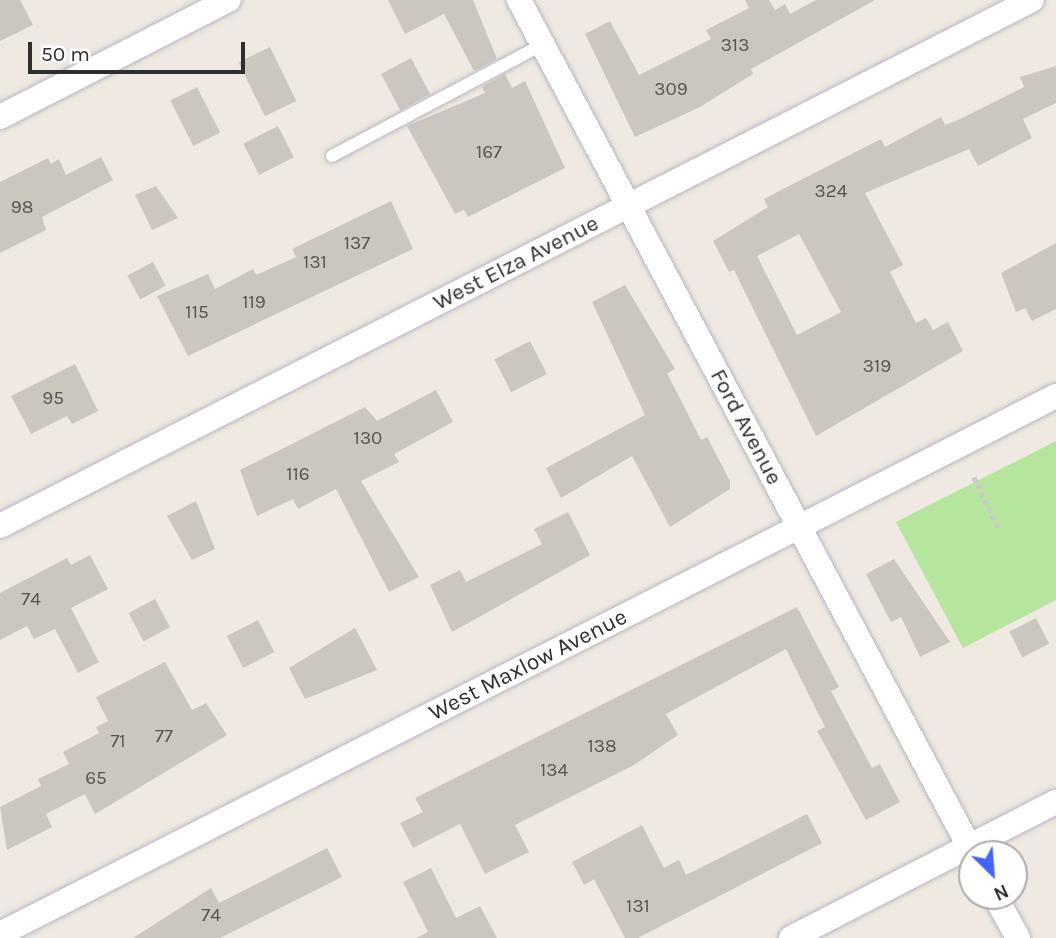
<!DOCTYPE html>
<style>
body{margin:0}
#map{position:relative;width:1056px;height:938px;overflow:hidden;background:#efe9e1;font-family:Karla,sans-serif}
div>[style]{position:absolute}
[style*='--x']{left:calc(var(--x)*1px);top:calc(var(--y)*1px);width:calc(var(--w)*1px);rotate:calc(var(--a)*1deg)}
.green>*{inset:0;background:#b6e59e}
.building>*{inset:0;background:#cbc7bf;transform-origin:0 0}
.path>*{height:4.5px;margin-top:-2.25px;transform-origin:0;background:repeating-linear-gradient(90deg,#c9c9c9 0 5px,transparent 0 8.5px)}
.roads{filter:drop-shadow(0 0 2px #b4b7c1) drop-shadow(0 0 2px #b4b7c1)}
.lane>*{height:12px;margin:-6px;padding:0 6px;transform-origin:6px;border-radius:6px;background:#fff}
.street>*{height:24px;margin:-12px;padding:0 12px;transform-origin:12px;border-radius:12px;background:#fff}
span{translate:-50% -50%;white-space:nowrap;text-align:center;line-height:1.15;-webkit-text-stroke:5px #fff;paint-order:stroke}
.number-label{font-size:19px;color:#555452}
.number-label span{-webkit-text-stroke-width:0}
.street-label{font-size:23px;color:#2e2e2e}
.north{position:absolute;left:958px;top:840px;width:70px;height:70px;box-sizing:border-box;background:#fff;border:2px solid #ababab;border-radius:50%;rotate:155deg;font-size:19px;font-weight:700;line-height:28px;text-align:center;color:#2e2e2e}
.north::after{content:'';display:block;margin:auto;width:24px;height:32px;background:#4264fb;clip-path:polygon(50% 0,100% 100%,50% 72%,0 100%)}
.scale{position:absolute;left:28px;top:42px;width:217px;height:32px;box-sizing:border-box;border:4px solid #2e2e2e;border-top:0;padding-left:9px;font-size:21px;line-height:24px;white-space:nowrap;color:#2e2e2e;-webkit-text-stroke:5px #fff;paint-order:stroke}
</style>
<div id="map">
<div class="green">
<i style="clip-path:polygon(1056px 441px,1056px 600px,963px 648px,896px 522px)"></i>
</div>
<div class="building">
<i style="clip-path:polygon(0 0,20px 0,33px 25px,0 41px)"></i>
<i style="clip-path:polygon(388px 0,473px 0,497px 59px,474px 71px,444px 14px,405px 34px)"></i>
<i style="clip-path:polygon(745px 0,769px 0,775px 10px,785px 4px,790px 14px,816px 0,875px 0,751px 69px,753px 74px,700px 107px,635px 137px,585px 34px,610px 21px,639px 75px,711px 39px,706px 30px,749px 8px)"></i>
<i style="left:270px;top:47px;width:60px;height:35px;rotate:64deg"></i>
<i style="left:411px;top:58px;width:41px;height:34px;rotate:62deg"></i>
<i style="clip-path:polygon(evenodd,1056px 66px,1056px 103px,1023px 119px,1032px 138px,978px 166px,969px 149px,865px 193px,903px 265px,890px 272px,916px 323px,926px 318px,933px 330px,948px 322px,963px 351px,816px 436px,734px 270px,729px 272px,713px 241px,768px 207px,764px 199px,783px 189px,881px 139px,885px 147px,941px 117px,945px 125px,958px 120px,1024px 87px,1020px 77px,1056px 66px,799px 234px,841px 312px,797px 335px,757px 256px,799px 234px)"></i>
<i style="clip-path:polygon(505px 74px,512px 88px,525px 81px,565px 168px,468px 217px,464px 210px,455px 214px,407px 126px,485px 93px,482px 87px)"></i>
<i style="left:197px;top:87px;width:51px;height:30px;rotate:63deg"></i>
<i style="left:278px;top:126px;width:35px;height:39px;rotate:63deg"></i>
<i style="clip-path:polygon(101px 157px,113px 180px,42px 217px,46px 230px,0 253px,0 182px,48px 158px,51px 164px,59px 159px,66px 175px)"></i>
<i style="clip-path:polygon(156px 186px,178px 218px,152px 230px,135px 195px)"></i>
<i style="clip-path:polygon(391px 201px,413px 249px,188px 356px,157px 296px,208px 274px,215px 289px,253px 269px,256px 275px,296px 257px,292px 249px)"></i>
<i style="clip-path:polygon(1056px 243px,1056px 309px,1032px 321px,1025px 308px,1016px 312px,1001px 273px)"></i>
<i style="left:153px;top:262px;width:27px;height:29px;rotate:62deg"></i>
<i style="clip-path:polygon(625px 285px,675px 369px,667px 373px,701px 440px,707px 437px,730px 481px,730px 489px,670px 527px,632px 456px,561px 498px,546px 468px,645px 415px,592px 302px)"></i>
<i style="left:530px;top:341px;width:37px;height:40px;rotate:63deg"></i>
<i style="clip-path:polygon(75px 364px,98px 411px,72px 424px,67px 416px,31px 434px,11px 396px)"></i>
<i style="clip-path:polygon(436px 390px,453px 422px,394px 454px,399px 462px,361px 481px,419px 577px,389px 592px,336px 489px,298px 509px,293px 499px,257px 516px,240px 470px,365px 407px,377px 421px)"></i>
<i style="clip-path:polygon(196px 501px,215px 549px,192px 560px,167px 516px)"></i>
<i style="clip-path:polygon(568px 512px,590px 555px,452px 632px,430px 585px,460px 570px,466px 582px,542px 544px,534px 529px)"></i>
<i style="clip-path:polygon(90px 555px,108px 589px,71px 608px,99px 662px,78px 673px,55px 629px,34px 639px,27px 626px,0 640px,0 593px,67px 558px,71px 565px)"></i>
<i style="clip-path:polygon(894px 559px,950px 642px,920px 657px,901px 617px,891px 622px,866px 574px)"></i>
<i style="left:155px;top:599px;width:32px;height:30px;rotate:62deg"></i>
<i style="clip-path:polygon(797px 607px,839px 687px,831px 691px,872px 768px,880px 764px,900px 802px,866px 820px,817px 731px,825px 727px,786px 649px,666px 714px,678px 735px,634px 765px,515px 825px,529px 852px,485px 874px,460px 824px,413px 848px,400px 823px,423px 812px,415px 798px)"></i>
<i style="left:1036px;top:618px;width:29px;height:30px;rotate:63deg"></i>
<i style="left:258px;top:620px;width:36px;height:35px;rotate:63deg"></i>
<i style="clip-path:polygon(355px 628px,377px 670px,305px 699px,289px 668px)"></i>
<i style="clip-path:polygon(165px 662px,192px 710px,206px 703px,227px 735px,95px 814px,85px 794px,46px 814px,52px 827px,7px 850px,0 807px,41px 786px,38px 779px,69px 764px,63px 752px,99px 733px,96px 727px,108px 721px,96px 697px)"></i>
<i style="clip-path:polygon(807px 814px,822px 843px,638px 938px,625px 938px,594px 879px,584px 885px,572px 862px,642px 825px,664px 868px,679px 860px,686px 875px)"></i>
<i style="clip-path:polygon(327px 848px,342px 877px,220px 938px,133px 938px,211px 888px,219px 903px)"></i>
<i style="clip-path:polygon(431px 868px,456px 918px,480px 906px,497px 938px,416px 938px,428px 932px,403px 882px)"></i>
</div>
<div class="path">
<i style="--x:974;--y:477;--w:59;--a:64.7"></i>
</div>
<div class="roads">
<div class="lane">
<i style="--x:332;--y:156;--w:238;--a:-27.9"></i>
</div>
<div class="street">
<i style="--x:519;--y:0;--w:967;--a:62"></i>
<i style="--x:0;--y:117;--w:257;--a:-27.1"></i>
<i style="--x:0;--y:526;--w:1158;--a:-27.01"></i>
<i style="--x:995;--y:896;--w:48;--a:61.3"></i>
<i style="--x:0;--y:934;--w:1185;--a:-27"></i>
<i style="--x:791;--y:938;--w:298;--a:-27.2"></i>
</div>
</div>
<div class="number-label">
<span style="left:735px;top:46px">313</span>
<span style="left:671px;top:90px">309</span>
<span style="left:489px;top:153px">167</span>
<span style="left:831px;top:192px">324</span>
<span style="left:22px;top:208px">98</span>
<span style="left:357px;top:244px">137</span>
<span style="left:315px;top:263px">131</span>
<span style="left:254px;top:303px">119</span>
<span style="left:197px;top:313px">115</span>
<span style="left:877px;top:367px">319</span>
<span style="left:53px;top:399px">95</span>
<span style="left:368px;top:439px">130</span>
<span style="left:298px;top:475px">116</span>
<span style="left:31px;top:600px">74</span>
<span style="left:164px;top:737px">77</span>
<span style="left:118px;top:742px">71</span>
<span style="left:602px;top:747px">138</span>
<span style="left:554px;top:771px">134</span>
<span style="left:96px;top:779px">65</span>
<span style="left:638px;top:907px">131</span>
<span style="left:211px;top:916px">74</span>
</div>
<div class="street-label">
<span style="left:516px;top:263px;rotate:-27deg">West Elza Avenue</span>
<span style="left:746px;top:427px;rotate:62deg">Ford Avenue</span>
<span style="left:528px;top:665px;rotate:-27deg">West Maxlow Avenue</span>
</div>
<div class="north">N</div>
<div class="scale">50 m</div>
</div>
